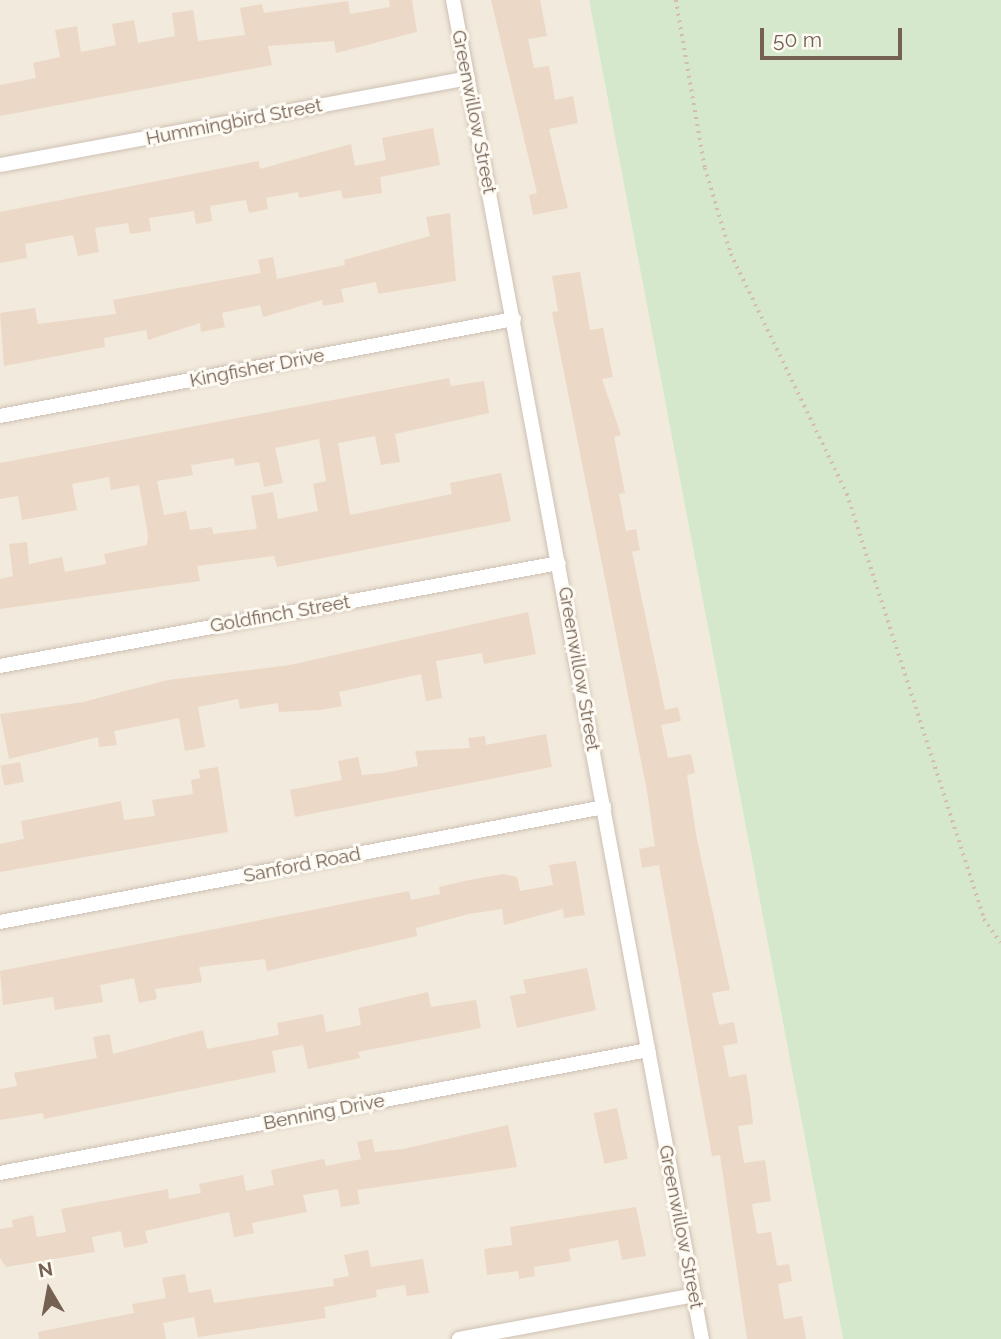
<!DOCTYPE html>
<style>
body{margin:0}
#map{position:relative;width:1001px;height:1339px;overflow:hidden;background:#fbf7ee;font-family:Raleway,sans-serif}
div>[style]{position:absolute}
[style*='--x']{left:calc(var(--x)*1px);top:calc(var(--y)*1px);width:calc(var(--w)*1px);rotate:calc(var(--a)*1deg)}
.residential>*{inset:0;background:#f2eadc}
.green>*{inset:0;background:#d5e8cc}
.building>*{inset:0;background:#ecd8c6;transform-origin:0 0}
.path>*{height:3.5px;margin-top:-1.75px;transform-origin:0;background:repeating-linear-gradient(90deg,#d4beaa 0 2px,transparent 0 7px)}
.roads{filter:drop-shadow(0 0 2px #cdc0b4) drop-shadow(0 0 2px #cdc0b4)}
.minor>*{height:14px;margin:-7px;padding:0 7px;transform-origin:7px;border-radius:7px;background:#fff}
span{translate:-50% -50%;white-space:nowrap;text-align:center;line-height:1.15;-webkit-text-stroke:6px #fefbf4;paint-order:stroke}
.street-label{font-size:19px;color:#756152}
.north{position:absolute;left:14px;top:1255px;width:70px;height:70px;-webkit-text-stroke:5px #fefbf4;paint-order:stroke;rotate:350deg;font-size:19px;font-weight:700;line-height:28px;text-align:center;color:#756152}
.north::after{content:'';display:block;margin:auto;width:24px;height:32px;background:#756152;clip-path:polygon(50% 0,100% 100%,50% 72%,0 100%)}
.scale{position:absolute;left:760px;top:28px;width:142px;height:32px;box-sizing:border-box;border:4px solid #756152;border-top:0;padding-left:9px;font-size:21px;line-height:24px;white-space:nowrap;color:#756152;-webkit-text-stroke:5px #fefbf4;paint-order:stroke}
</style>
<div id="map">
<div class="residential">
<i style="clip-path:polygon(0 0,589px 0,843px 1339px,0 1339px)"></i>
</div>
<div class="green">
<i style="clip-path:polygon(589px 0,1001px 0,1001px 1339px,843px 1339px)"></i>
</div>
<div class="building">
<i style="clip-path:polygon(389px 0,412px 0,417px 32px,336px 53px,334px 41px,268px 46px,272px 65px,0 116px,0 85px,36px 78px,33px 63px,60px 57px,55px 30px,77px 26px,81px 52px,116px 45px,112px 24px,134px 20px,138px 43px,175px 36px,172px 13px,193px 10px,198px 41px,245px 35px,240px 8px,262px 4px,264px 13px,348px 1px,350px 14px,390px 7px)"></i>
<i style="clip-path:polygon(491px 0,540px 0,547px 36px,528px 39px,534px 68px,549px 66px,555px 100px,573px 96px,578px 123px,549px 129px,568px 208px,533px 215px,529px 195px,537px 193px)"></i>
<i style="clip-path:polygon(433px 128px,440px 165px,380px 177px,382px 193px,343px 199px,341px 190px,299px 198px,298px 192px,266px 198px,268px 209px,249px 213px,246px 200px,210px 206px,212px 221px,196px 224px,194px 211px,149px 218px,151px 231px,130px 234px,128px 223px,95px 228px,99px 252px,78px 256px,73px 235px,25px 244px,27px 258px,0 263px,0 212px,259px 161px,260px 169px,351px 144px,355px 166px,386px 160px,382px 138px)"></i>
<i style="clip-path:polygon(450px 213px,456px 281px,378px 294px,376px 282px,341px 289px,344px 302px,323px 306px,322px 300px,263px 317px,260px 305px,222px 313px,225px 327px,201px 332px,200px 323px,148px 340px,146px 330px,104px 338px,105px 347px,4px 366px,0 313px,35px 308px,38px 324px,116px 314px,113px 300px,261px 273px,258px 260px,273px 257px,277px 279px,345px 265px,344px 260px,430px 236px,426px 217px)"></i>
<i style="clip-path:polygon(580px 272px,590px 330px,603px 328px,613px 377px,602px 379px,621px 435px,614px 437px,625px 493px,619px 494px,626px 531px,636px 529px,640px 550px,632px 552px,665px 710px,678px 707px,681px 721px,661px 725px,668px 758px,691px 754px,695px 773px,687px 775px,697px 840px,730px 990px,712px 993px,719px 1025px,734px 1022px,738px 1043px,723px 1046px,729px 1077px,746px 1074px,750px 1096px,753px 1124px,738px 1126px,744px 1163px,765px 1160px,771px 1201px,752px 1204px,757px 1234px,771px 1232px,777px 1266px,789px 1264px,792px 1281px,778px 1284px,784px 1319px,802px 1316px,806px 1339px,747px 1339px,720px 1155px,712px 1156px,659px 865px,642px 868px,639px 849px,655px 846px,647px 791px,552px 312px,558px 311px,552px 276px)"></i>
<i style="clip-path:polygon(evenodd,449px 378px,451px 386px,484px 381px,489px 413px,395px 434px,400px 462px,381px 465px,375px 436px,338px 443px,350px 515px,452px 494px,450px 483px,501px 473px,511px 521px,277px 567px,274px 556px,197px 566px,200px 581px,0 609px,0 579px,13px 576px,9px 544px,27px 542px,29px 564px,62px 557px,65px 572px,106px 564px,104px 554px,147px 545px,148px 535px,139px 485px,111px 490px,109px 477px,72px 484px,77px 510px,22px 520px,18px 496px,0 499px,0 463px,449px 378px,319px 439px,326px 481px,313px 484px,318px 511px,278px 519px,273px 492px,251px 496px,257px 529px,213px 534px,212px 527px,190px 530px,186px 511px,164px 515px,157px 481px,193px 475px,191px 465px,234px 458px,235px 466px,259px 462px,264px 487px,283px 483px,275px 448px,319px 439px)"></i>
<i style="clip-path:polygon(528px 612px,536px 654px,484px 664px,482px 653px,436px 661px,442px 698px,426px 701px,421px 674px,339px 692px,342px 706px,321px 710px,279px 712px,278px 703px,240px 709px,238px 699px,198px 707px,205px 747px,185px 751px,179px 718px,114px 731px,117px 745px,99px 747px,98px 737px,9px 759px,0 714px,83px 702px,168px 680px,290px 665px)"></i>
<i style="clip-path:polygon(546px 734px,552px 767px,295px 817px,290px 790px,342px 780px,338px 761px,358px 757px,362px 775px,384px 773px,418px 766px,415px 751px,470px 748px,468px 738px,485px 736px,486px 745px)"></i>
<i style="left:20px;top:762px;width:20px;height:20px;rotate:79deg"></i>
<i style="clip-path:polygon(218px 767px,228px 832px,0 872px,0 844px,24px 839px,21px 821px,121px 801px,124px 820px,155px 816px,152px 800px,193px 794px,191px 780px,200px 778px,199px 770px)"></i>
<i style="clip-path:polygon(576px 861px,585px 915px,564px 918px,563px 909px,504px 925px,502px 909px,469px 914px,416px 928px,417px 936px,267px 971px,265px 959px,199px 967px,202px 982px,155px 989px,157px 999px,139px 1003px,134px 978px,100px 985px,103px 1002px,55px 1010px,53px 997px,3px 1005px,0 971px,409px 891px,411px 900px,440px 894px,439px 887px,469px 880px,504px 874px,517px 877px,520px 891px,553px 885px,549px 865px)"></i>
<i style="clip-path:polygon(587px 968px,596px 1010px,517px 1028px,510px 996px,526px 993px,523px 980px)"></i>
<i style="clip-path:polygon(428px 992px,431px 1007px,476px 1000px,481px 1028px,358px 1052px,360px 1058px,308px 1069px,303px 1045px,272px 1051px,276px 1072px,44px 1119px,43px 1113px,0 1120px,0 1089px,17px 1086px,14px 1073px,97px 1058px,93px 1037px,110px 1034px,113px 1054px,203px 1030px,207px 1049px,279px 1035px,277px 1023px,323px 1014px,326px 1032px,361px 1025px,358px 1008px)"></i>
<i style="left:617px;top:1108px;width:52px;height:24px;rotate:78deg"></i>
<i style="clip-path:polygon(508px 1125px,517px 1167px,357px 1190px,360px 1204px,341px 1207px,338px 1189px,303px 1195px,307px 1212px,252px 1223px,254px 1233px,234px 1237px,229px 1212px,145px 1231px,148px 1243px,124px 1248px,121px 1231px,92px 1237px,95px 1252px,6px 1267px,0 1258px,0 1229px,13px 1227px,12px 1220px,33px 1215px,37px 1237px,66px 1232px,61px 1209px,168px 1189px,169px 1199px,201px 1193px,199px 1184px,243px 1175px,246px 1191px,274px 1185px,271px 1170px,324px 1159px,326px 1166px,361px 1159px,357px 1142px,372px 1139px,375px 1152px,403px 1149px)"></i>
<i style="clip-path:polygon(636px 1207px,646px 1256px,622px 1260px,618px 1240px,569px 1249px,571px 1261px,534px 1267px,535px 1276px,519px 1279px,518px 1271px,487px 1275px,484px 1249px,512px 1245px,510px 1227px)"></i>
<i style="clip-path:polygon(368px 1250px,371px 1267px,423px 1259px,429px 1293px,407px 1296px,405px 1285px,376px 1290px,377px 1297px,324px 1307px,326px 1318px,198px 1337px,194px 1317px,163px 1323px,166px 1339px,39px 1339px,38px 1332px,134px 1313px,132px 1304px,166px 1298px,162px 1278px,185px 1274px,189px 1293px,211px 1289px,214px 1303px,334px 1286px,333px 1279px,349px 1276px,344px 1255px)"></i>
</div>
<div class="path">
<i style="--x:676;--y:0;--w:170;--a:80.2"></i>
<i style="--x:705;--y:168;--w:90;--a:73.2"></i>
<i style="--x:731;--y:254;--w:267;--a:64.2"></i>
<i style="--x:847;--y:494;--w:447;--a:72.1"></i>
<i style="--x:984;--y:919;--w:29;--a:55"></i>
</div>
<div class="roads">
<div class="minor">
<i style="--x:453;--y:0;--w:1362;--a:79.47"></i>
<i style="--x:0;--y:165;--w:476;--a:-10.5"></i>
<i style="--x:0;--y:416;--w:523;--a:-10.69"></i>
<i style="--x:0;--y:666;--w:568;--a:-10.44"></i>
<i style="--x:0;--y:922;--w:615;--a:-10.78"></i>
<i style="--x:0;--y:1173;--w:660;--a:-10.75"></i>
<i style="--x:459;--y:1339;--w:239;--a:-10.6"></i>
</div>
</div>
<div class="street-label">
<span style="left:474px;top:112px;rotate:79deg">Greenwillow Street</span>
<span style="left:234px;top:122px;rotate:-11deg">Hummingbird Street</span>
<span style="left:257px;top:368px;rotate:-11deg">Kingfisher Drive</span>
<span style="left:280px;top:614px;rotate:-10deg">Goldfinch Street</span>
<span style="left:579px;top:669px;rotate:80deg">Greenwillow Street</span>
<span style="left:302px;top:865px;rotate:-11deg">Sanford Road</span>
<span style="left:324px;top:1112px;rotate:-11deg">Benning Drive</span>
<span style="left:681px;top:1227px;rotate:79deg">Greenwillow Street</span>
</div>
<div class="north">N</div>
<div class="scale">50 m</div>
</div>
